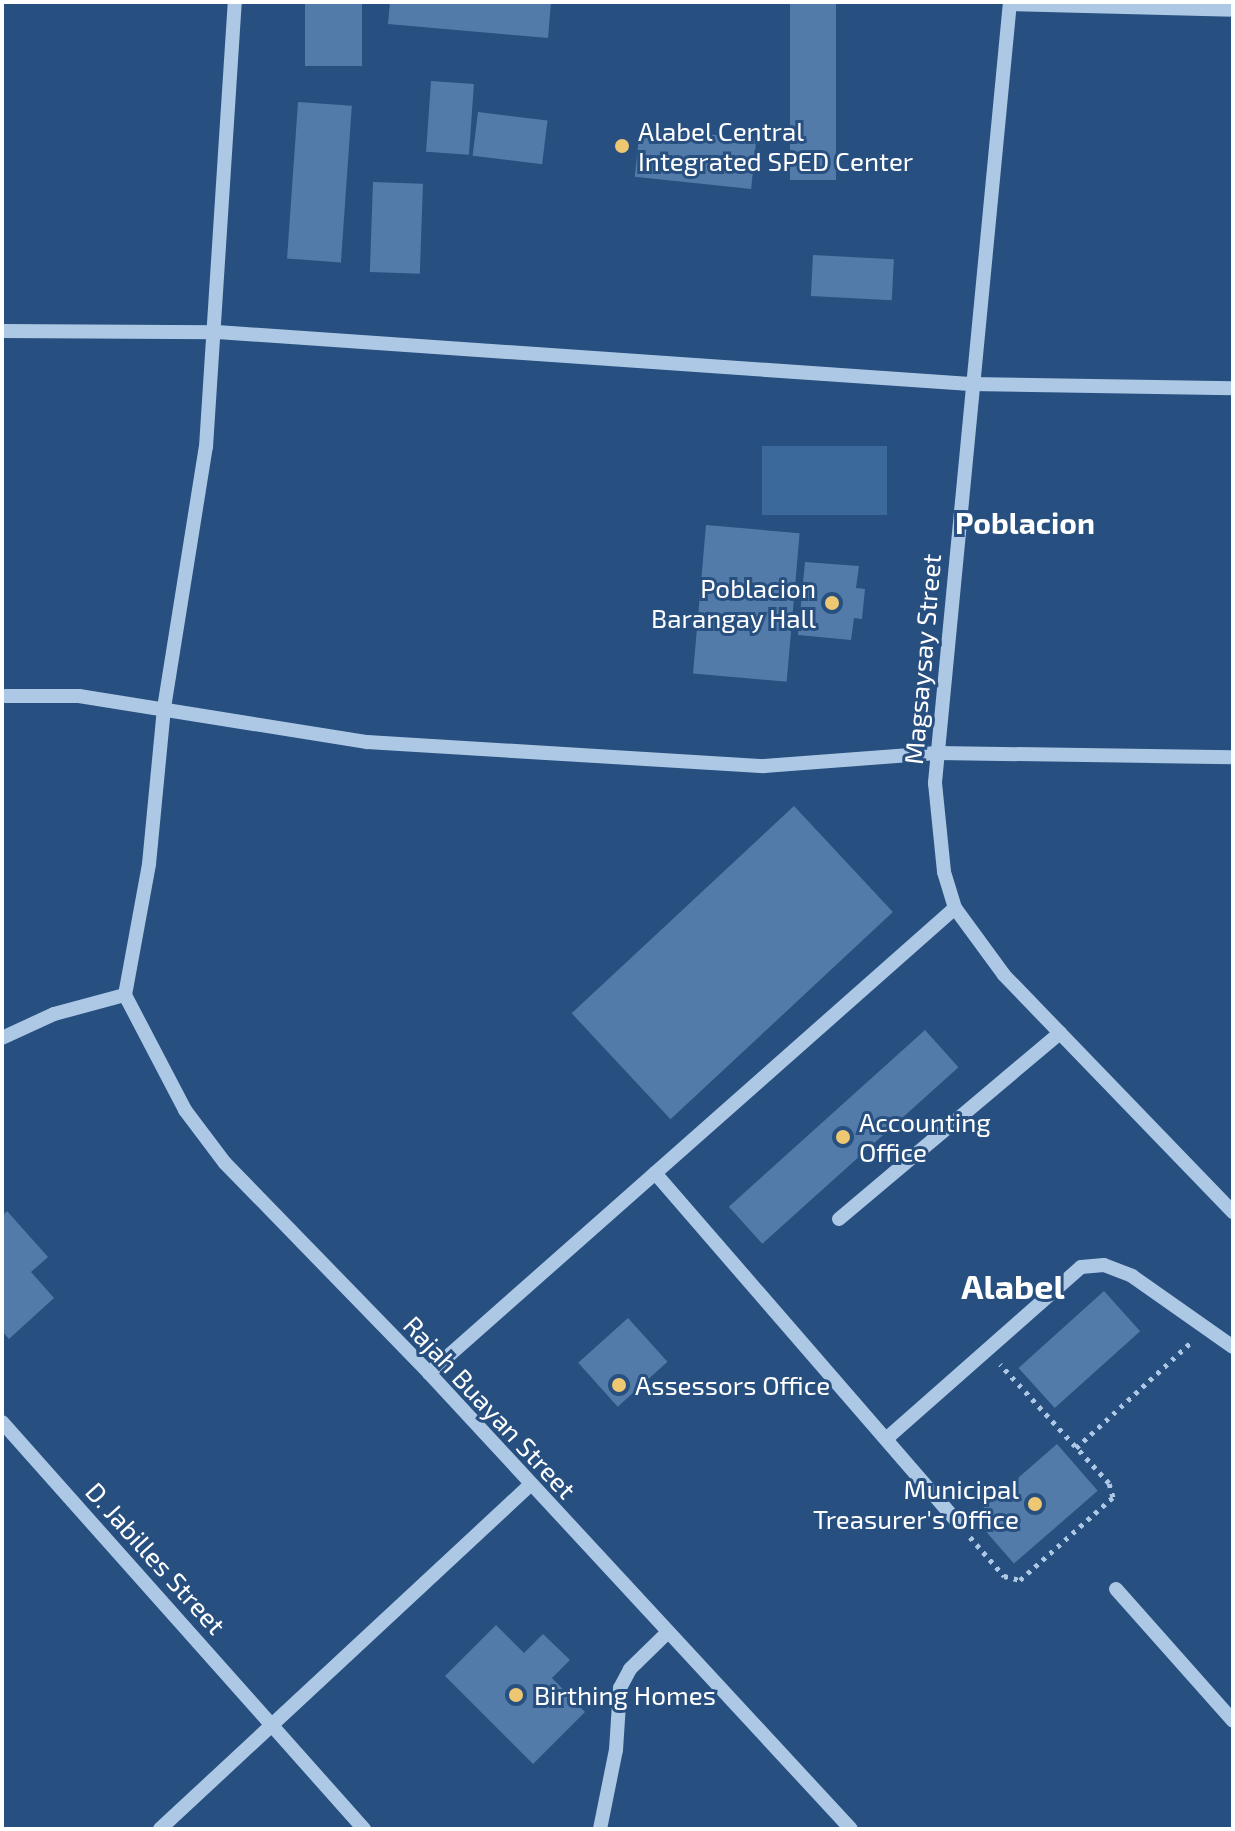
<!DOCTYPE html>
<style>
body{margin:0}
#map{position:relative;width:1235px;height:1831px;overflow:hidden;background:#274f7f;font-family:"Exo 2",sans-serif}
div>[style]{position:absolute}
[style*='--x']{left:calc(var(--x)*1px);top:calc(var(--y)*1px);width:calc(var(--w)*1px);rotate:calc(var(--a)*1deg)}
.green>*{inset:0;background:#3b699c;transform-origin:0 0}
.building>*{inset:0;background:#537ba9;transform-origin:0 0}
.path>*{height:5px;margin-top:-2.5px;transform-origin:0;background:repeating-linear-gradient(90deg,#adc8e5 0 4px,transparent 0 10px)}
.minor>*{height:14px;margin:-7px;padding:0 7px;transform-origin:7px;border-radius:7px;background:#adc8e5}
.dots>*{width:22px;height:22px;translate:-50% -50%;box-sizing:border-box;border:4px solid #274f7f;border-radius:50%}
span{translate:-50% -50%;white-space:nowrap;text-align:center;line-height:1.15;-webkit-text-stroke:6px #274f7f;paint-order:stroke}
.poi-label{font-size:26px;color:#fff}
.left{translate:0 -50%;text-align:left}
.right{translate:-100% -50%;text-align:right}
.street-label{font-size:26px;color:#fff}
.quarter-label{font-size:30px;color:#fff;font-weight:700}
.district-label{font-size:34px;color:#fff;font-weight:700}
.frame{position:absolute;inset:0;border:4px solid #fff;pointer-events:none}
</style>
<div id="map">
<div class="green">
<i style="left:762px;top:446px;width:125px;height:69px"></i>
</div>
<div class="building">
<i style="left:305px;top:2px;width:57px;height:64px"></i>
<i style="clip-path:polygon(390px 2px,551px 2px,548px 38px,388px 24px)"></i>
<i style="left:790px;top:2px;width:46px;height:178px"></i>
<i style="left:431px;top:81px;width:43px;height:71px;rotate:4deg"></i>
<i style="left:298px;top:102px;width:54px;height:157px;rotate:4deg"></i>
<i style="left:478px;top:112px;width:70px;height:44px;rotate:7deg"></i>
<i style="left:640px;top:127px;width:117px;height:50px;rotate:6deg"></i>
<i style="left:373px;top:182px;width:50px;height:90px;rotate:2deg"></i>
<i style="left:813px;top:255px;width:81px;height:41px;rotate:3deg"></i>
<i style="left:706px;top:525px;width:94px;height:149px;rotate:5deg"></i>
<i style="clip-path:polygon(805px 562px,859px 566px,856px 588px,865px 589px,862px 619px,854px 618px,851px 640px,798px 635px)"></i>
<i style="left:794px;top:806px;width:145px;height:304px;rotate:47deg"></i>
<i style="left:925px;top:1030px;width:50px;height:264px;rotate:48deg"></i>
<i style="clip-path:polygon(7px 1211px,48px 1257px,31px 1272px,54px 1298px,9px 1339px,2px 1331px,2px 1216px)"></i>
<i style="left:1104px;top:1291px;width:54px;height:115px;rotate:48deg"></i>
<i style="left:628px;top:1318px;width:59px;height:67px;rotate:48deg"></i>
<i style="left:1057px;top:1444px;width:62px;height:111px;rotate:49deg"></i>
<i style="clip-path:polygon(496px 1625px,524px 1653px,543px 1634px,570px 1660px,552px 1678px,585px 1712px,533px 1764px,445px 1676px)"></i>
</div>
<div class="path">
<i style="--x:1076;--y:1448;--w:155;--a:-42.6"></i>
<i style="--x:970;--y:1537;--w:52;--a:48.9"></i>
<i style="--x:1004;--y:1576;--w:16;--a:14"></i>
<i style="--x:1020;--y:1580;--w:125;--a:-41.7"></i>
<i style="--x:1113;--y:1497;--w:15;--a:-106"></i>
<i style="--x:1109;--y:1483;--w:161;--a:-132.5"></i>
</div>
<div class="minor">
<i style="--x:1010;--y:2;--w:785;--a:95.49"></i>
<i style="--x:935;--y:783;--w:89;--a:84.2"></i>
<i style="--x:944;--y:872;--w:38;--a:73"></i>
<i style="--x:955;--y:908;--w:83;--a:53.8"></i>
<i style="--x:1004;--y:975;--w:330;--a:46"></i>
<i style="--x:1010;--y:4;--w:223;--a:1.5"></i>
<i style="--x:2;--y:331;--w:215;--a:0.3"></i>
<i style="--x:217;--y:332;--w:755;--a:3.95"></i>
<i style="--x:970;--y:384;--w:263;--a:0.9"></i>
<i style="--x:2;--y:696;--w:77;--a:0"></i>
<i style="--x:79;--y:696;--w:292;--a:9.1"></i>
<i style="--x:367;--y:742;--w:398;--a:3.5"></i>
<i style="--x:764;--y:766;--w:173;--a:-4.3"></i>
<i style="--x:937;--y:753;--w:296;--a:0.8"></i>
<i style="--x:125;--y:995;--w:130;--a:62.4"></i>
<i style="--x:185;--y:1110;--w:66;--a:53"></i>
<i style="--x:225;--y:1163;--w:293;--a:45.8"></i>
<i style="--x:429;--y:1373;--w:621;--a:47.22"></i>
<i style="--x:125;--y:995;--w:133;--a:-79.6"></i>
<i style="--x:149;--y:864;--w:157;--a:-84.5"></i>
<i style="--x:164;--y:708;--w:264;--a:-80.9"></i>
<i style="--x:206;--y:447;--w:446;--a:-86.3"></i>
<i style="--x:2;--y:1038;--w:57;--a:-24.8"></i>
<i style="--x:54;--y:1014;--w:73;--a:-15"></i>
<i style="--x:655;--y:1173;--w:460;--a:49.1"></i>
<i style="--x:839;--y:1219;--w:289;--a:-40.1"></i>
<i style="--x:429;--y:1373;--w:702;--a:-41.48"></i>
<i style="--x:2;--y:1422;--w:545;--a:48.35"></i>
<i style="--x:886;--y:1439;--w:260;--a:-41.4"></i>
<i style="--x:1081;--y:1267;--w:23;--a:-5"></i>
<i style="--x:1104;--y:1265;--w:30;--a:21"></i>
<i style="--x:1132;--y:1276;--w:123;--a:35.1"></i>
<i style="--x:1116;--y:1589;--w:176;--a:48.4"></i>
<i style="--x:160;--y:1829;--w:505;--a:-42.91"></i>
<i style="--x:600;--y:1829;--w:81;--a:-78.6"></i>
<i style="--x:616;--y:1750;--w:62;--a:-86.3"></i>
<i style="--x:620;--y:1688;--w:21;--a:-62"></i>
<i style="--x:630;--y:1669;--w:53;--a:-44.2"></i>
</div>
<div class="dots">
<i style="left:622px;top:146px;background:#eec773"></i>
<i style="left:832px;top:603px;background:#eec773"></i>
<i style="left:843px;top:1137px;background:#eec773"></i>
<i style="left:619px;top:1385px;background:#eec773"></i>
<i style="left:1035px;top:1504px;background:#eec773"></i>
<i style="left:516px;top:1695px;background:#eec773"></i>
</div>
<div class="poi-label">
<span class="left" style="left:638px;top:146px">Alabel Central<br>Integrated SPED Center</span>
<span class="right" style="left:816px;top:603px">Poblacion<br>Barangay Hall</span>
<span class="left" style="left:859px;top:1137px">Accounting<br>Office</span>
<span class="left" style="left:635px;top:1385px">Assessors Office</span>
<span class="right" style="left:1019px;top:1504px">Municipal<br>Treasurer's Office</span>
<span class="left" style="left:534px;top:1695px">Birthing Homes</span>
</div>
<div class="street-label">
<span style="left:922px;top:659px;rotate:-85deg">Magsaysay Street</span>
<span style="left:490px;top:1407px;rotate:47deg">Rajah Buayan Street</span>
<span style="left:156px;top:1558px;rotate:48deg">D. Jabilles Street</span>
</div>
<div class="quarter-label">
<span style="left:1025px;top:522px">Poblacion</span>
</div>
<div class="district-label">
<span style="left:1013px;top:1286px">Alabel</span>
</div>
<div class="frame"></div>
</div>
